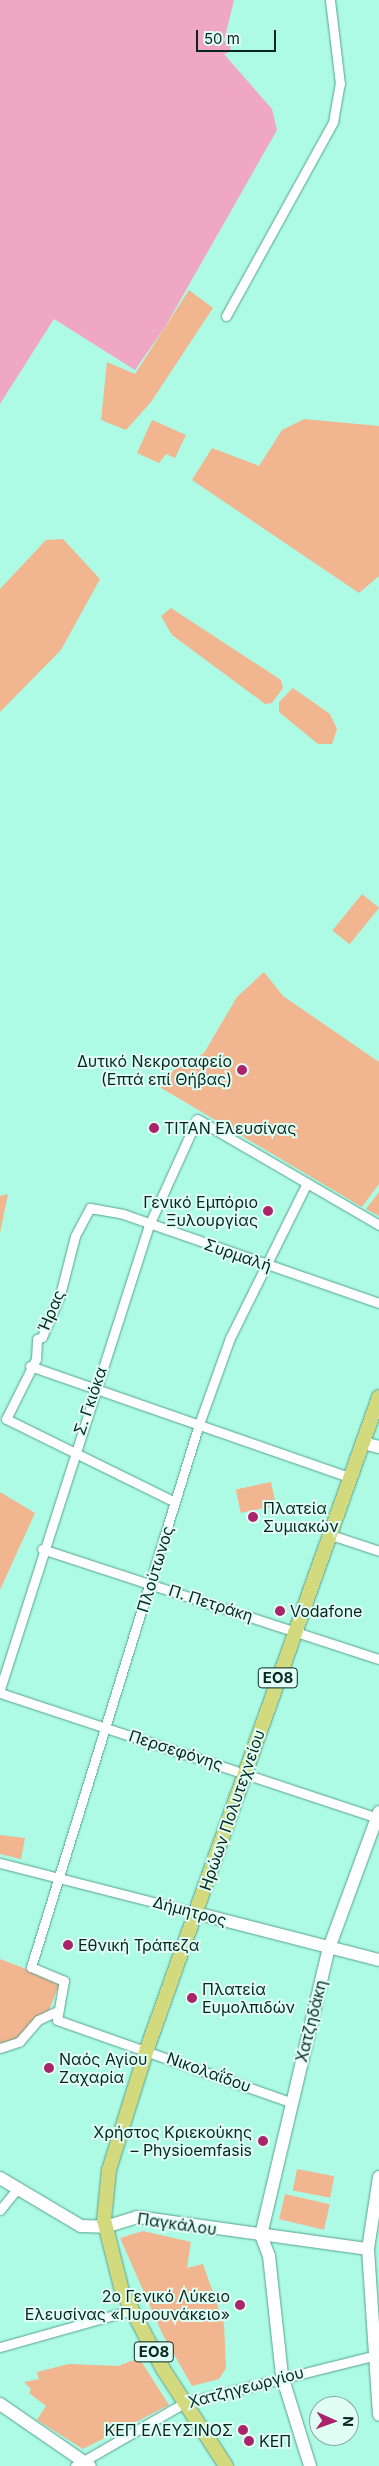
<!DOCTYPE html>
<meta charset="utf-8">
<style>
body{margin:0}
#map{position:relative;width:379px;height:2466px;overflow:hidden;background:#aefbe5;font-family:Inter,sans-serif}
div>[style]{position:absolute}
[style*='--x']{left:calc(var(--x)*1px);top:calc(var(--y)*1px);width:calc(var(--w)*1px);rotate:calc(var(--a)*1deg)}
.green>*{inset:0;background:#f1b58f;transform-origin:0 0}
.water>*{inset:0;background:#efa7c4}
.roads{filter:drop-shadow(0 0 1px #56a28d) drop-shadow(0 0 1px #56a28d)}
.street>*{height:9px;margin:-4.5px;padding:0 4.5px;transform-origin:4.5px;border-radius:4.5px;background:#fff}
.secondary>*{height:12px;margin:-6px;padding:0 6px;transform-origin:6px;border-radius:6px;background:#fff}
.primary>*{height:14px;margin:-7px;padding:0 7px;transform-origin:7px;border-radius:7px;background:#d3da7d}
.dots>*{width:14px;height:14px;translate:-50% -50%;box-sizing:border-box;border:2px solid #e0fef4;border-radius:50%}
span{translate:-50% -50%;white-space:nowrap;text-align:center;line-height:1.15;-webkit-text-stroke:4px #e0fef4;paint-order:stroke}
.shield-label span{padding:1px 4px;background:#e0fef4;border:1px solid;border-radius:4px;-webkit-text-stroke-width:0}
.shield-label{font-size:15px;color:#062720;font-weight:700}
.poi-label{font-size:16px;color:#062720}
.right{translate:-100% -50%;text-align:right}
.left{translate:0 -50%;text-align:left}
.street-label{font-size:16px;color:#062720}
.north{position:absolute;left:309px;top:2396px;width:50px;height:50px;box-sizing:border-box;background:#e0fef4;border:1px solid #89a89f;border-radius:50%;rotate:92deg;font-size:14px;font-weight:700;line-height:20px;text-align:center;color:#062720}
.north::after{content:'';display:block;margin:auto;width:18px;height:22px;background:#ab246b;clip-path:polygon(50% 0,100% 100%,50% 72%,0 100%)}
.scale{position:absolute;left:196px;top:30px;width:80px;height:22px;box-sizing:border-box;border:2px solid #062720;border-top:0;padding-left:6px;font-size:15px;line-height:18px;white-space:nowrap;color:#062720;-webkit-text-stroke:4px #e0fef4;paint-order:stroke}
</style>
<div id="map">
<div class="green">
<i style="clip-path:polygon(189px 290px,213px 308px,151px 402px,126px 430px,101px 420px,107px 362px,135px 374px)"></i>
<i style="clip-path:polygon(304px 419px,379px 426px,379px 576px,359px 593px,192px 480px,212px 448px,259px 466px,282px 430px)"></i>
<i style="clip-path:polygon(152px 420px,186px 435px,175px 458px,166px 454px,159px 463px,137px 453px)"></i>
<i style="clip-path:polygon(63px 539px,100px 579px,61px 650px,0 712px,0 589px,46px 540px)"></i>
<i style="clip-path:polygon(171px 608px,281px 680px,283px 688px,272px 703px,265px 704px,172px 635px,161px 616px)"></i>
<i style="clip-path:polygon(293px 688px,330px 714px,337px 729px,332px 744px,318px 744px,279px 712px,279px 702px)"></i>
<i style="left:362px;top:894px;width:22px;height:47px;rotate:39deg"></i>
<i style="clip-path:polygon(264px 972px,283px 996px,379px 1062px,379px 1184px,362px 1207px,158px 1086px,164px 1076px,204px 1053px,237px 997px)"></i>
<i style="clip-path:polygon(379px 1192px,379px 1216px,366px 1209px)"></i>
<i style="clip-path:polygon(8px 1194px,0 1233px,0 1196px)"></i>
<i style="left:271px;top:1482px;width:24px;height:36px;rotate:78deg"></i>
<i style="clip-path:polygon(0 1492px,35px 1513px,0 1590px)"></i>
<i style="clip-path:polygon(0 1835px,25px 1838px,21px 1859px,0 1854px)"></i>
<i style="clip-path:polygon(0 1959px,60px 1982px,48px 2013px,16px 2040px,0 2044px)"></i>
<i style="left:297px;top:2169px;width:38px;height:22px;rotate:11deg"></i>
<i style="left:285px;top:2194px;width:46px;height:26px;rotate:13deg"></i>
<i style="clip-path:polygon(143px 2231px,191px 2242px,187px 2268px,203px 2264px,224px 2324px,226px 2368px,219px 2379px,192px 2386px,163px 2335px,120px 2238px)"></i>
<i style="clip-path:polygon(139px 2358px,169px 2405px,83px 2449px,37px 2420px,46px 2406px,29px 2393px,31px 2389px,24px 2382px,39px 2379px,37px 2372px,69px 2364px,118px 2366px)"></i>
</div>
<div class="water">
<i style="clip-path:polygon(0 0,234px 0,224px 41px,231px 43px,230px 52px,224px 54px,272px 109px,277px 130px,165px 327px,135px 370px,54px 319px,0 404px)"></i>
</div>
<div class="roads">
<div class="street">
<i style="--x:226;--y:316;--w:222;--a:-61.1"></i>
<i style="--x:333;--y:122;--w:39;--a:-80"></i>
<i style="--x:340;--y:84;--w:85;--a:-96.8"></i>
<i style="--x:30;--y:1366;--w:340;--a:19.2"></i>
<i style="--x:175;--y:1502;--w:188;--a:-153.8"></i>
<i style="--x:6;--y:1419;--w:67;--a:-63.4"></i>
<i style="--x:36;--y:1359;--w:20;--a:-87"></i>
<i style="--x:37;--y:1339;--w:5;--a:-22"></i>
<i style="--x:42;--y:1337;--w:46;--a:-66.8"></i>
<i style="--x:60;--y:1295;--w:61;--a:-75.7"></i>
<i style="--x:75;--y:1236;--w:32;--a:-62"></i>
<i style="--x:90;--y:1208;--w:34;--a:10"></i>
<i style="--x:123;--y:1214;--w:271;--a:19.2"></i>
<i style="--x:331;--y:1535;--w:51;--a:18.4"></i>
<i style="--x:42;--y:1549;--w:354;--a:18.1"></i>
<i style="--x:0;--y:1689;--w:487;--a:-72.2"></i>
<i style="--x:149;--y:1225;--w:116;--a:-65.6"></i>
<i style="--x:197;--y:1119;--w:211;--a:30.2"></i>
<i style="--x:0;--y:1693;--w:399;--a:18.3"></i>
<i style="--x:0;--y:1863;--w:202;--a:14.3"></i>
<i style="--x:0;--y:2048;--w:20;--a:-18"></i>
<i style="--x:19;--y:2042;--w:29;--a:-49"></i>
<i style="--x:38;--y:2020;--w:19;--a:-25"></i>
<i style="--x:290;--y:2102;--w:247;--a:-160.6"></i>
<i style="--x:57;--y:2020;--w:40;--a:-80"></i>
<i style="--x:64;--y:1981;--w:36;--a:-157"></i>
<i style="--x:31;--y:1967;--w:568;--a:-72.81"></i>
<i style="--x:199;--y:1424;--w:91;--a:-70.2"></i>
<i style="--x:230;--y:1338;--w:173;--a:-63.6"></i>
<i style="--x:0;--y:2210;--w:27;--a:-51"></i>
<i style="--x:0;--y:2347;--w:137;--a:-15.7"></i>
<i style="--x:75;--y:2466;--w:126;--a:-30"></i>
<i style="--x:184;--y:2403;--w:195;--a:-14"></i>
</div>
<div class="secondary">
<i style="--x:363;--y:1443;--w:16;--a:14"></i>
<i style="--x:196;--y:1913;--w:189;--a:14.4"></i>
<i style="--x:379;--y:2177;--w:73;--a:98.7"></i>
<i style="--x:368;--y:2249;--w:166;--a:86.2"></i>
<i style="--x:0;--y:2178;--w:94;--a:30.7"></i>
<i style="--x:81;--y:2226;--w:24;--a:2"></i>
<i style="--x:105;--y:2227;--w:34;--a:-17"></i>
<i style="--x:137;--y:2217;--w:233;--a:7.9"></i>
<i style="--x:261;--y:2235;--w:295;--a:-76.7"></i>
<i style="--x:329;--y:1948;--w:145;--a:-69.8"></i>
<i style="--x:261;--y:2235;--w:22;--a:69"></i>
<i style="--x:269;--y:2256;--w:121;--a:83.8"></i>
<i style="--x:282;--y:2376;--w:94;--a:72.7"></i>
<i style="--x:0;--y:2404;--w:109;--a:34.6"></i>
</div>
<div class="primary">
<i style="--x:226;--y:2466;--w:116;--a:-123"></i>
<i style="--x:163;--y:2369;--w:88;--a:-117.7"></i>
<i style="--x:122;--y:2291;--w:73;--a:-104.2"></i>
<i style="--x:104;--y:2220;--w:50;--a:-84.3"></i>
<i style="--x:109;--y:2170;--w:127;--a:-72.6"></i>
<i style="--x:147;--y:2049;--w:692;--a:-70.41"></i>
</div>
</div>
<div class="dots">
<i style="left:242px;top:1070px;background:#ab246b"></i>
<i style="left:154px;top:1128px;background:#ab246b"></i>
<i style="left:268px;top:1211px;background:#ab246b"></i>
<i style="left:253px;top:1517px;background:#ab246b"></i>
<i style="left:280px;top:1611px;background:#ab246b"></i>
<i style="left:68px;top:1945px;background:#ab246b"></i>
<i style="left:192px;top:1998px;background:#ab246b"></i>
<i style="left:49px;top:2068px;background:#ab246b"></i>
<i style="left:263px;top:2141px;background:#ab246b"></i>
<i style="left:240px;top:2305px;background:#ab246b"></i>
<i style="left:243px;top:2430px;background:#ab246b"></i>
<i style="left:249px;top:2441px;background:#ab246b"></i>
</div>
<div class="shield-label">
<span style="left:278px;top:1678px">ΕΟ8</span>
<span style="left:154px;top:2352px">ΕΟ8</span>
</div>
<div class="poi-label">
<span class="right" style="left:232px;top:1070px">Δυτικό Νεκροταφείο<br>(Επτά επί Θήβας)</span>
<span class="left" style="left:164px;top:1128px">TITAN Ελευσίνας</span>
<span class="right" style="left:258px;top:1211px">Γενικό Εμπόριο<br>Ξυλουργίας</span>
<span class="left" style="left:263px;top:1517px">Πλατεία<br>Συμιακών</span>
<span class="left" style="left:290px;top:1611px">Vodafone</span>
<span class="left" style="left:78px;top:1945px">Εθνική Τράπεζα</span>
<span class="left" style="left:202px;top:1998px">Πλατεία<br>Ευμολπιδών</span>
<span class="left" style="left:59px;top:2068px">Ναός Αγίου<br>Ζαχαρία</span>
<span class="right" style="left:252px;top:2141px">Χρήστος Κριεκούκης<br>– Physioemfasis</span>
<span class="right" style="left:230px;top:2305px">2ο Γενικό Λύκειο<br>Ελευσίνας «Πυρουνάκειο»</span>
<span class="right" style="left:233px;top:2430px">ΚΕΠ ΕΛΕΥΣΙΝΟΣ</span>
<span class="left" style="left:259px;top:2441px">ΚΕΠ</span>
</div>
<div class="street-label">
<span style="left:238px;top:1255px;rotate:19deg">Συρμαλή</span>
<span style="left:51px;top:1311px;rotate:-67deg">Ήρας</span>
<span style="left:90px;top:1401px;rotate:-71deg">Σ. Γκιόκα</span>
<span style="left:155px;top:1569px;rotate:-73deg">Πλούτωνος</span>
<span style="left:211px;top:1603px;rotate:18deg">Π. Πετράκη</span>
<span style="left:176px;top:1750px;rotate:18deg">Περσεφόνης</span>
<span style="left:232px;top:1810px;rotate:-71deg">Ηρώων Πολυτεχνείου</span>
<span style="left:190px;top:1911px;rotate:15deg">Δήμητρος</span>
<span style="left:311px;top:2021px;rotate:-76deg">Χατζηδάκη</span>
<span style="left:209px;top:2072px;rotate:20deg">Νικολαΐδου</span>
<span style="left:177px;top:2224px;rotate:8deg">Παγκάλου</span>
<span style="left:246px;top:2387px;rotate:-15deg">Χατζηγεωργίου</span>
</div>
<div class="north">N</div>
<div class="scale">50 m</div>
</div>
